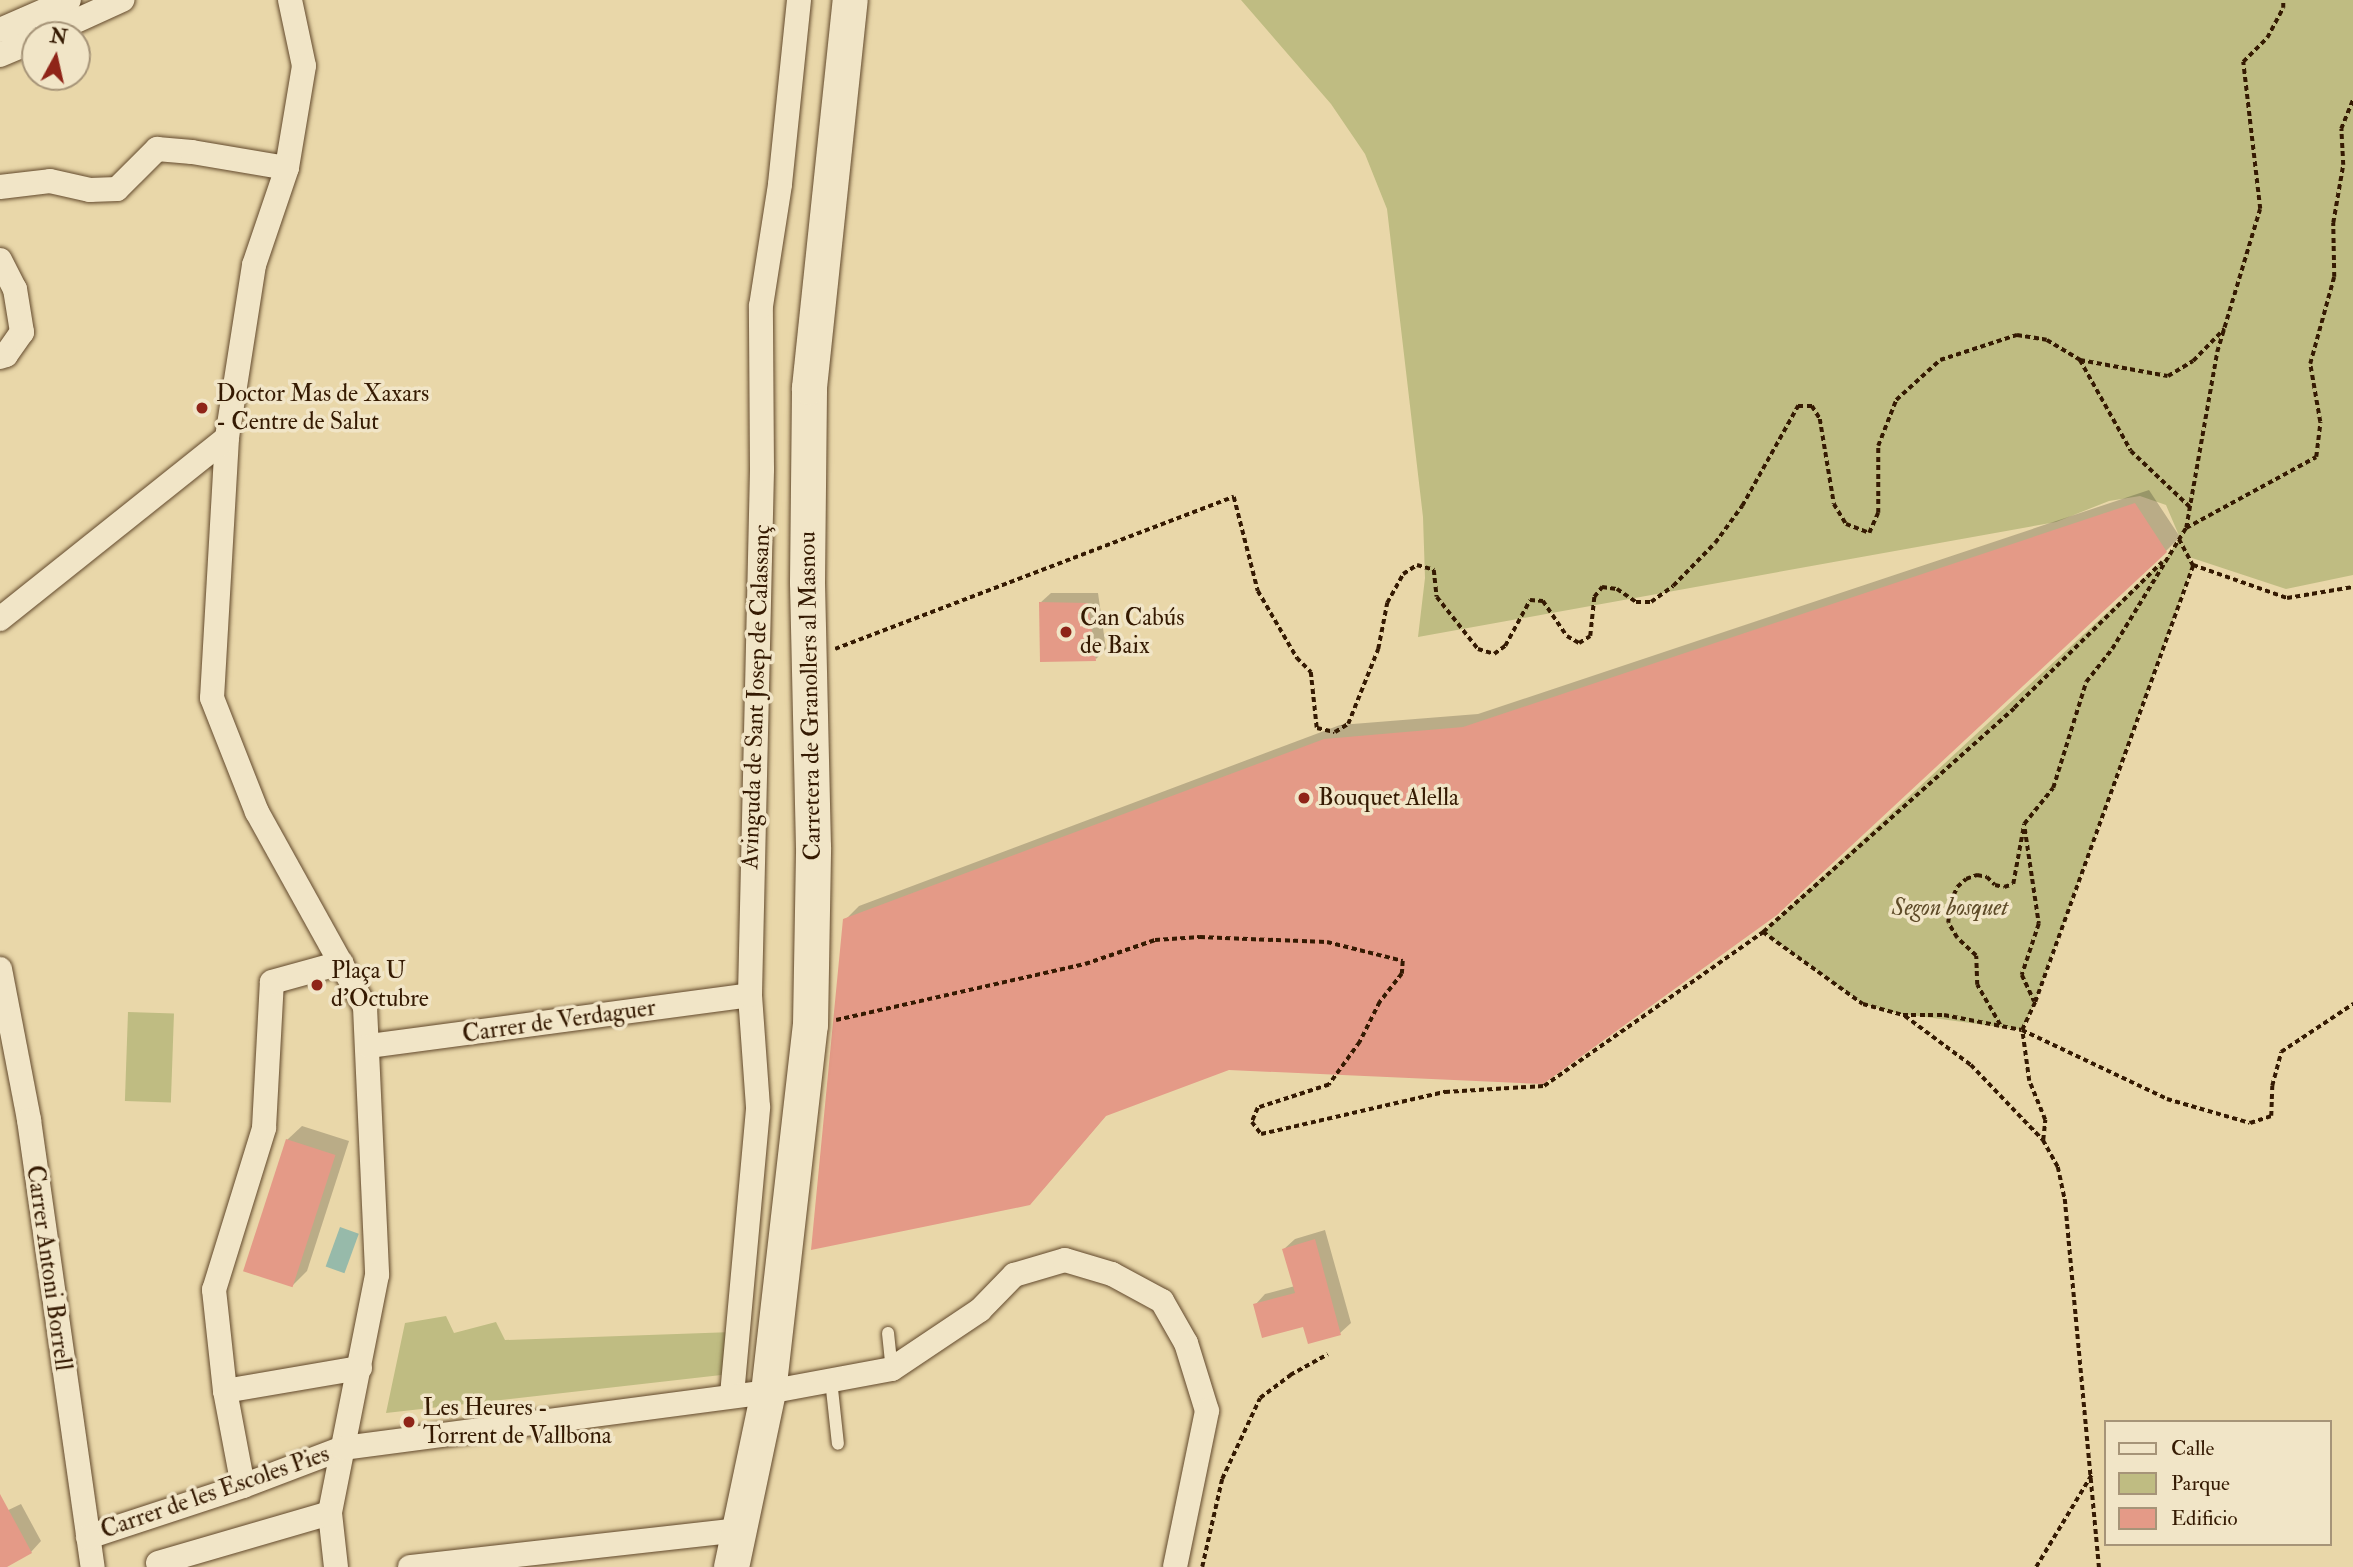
<!DOCTYPE html>
<meta charset="utf-8">
<style>
body{margin:0}
#map{position:relative;width:2353px;height:1567px;overflow:hidden;background:#e9d7a9;font-family:"IM FELL Double Pica",serif}
div>[style]{position:absolute}
[style*='--x']{left:calc(var(--x)*1px);top:calc(var(--y)*1px);width:calc(var(--w)*1px);rotate:calc(var(--a)*1deg)}
.green>*{inset:0;background:#bfbc82;transform-origin:0 0}
.water>*{inset:0;background:#97baaa;transform-origin:0 0}
.shadow>*{inset:0;background:#0003}
.building>*{inset:0;background:#e49a87;transform-origin:0 0}
.path>*{height:3.5px;margin-top:-1.75px;transform-origin:0;background:repeating-linear-gradient(90deg,#351a02 0 5px,transparent 0 8.5px)}
.roads{filter:drop-shadow(0 0 2px #62492c) drop-shadow(0 0 2px #62492c)}
.lane>*{height:12px;margin:-6px;padding:0 6px;transform-origin:6px;border-radius:6px;background:#f1e5c7}
.street>*{height:24px;margin:-12px;padding:0 12px;transform-origin:12px;border-radius:12px;background:#f1e5c7}
.secondary>*{height:35px;margin:-17.5px;padding:0 17.5px;transform-origin:17.5px;border-radius:17.5px;background:#f1e5c7}
.dots>*{width:19px;height:19px;translate:-50% -50%;box-sizing:border-box;border:4px solid #f1e5c7;border-radius:50%}
span{translate:-50% -50%;white-space:nowrap;text-align:center;line-height:1.15;-webkit-text-stroke:7px #f1e5c7;paint-order:stroke}
.poi-label{font-size:24px;color:#351a02}
.left{translate:0 -50%;text-align:left}
.street-label{font-size:24px;color:#351a02}
.park-label{font-size:24px;color:#5e4b28;font-style:italic}
.legend{position:absolute;left:2104px;top:1420px;width:228px;height:126px;box-sizing:border-box;background:#f1e5c7;border:2px solid #a69478;margin:0;padding:9px 12px;list-style:none;font-size:21px;color:#351a02}
.legend li{display:flex;align-items:center;gap:14px;height:35px}
.legend b{width:35px;border:2px solid #a69478}
.north{position:absolute;left:21px;top:21px;width:70px;height:70px;box-sizing:border-box;background:#f1e5c7;border:2px solid #a69478;border-radius:50%;rotate:8deg;font-size:19px;font-weight:700;line-height:28px;text-align:center;color:#351a02}
.north::after{content:'';display:block;margin:auto;width:24px;height:32px;background:#8f2418;clip-path:polygon(50% 0,100% 100%,50% 72%,0 100%)}
</style>
<div id="map">
<div class="green">
<i style="clip-path:polygon(1241px 0,2353px 0,2353px 575px,2286px 589px,2189px 557px,2193px 565px,2035px 1002px,2022px 1030px,1896px 1013px,1863px 1004px,1763px 932px,2167px 557px,2179px 539px,2183px 545px,2166px 505px,2140px 496px,2109px 501px,2056px 522px,1418px 637px,1425px 578px,1423px 517px,1387px 209px,1365px 154px,1331px 104px)"></i>
<i style="left:128px;top:1012px;width:46px;height:89px;rotate:2deg"></i>
<i style="clip-path:polygon(446px 1316px,454px 1333px,496px 1322px,505px 1340px,733px 1332px,730px 1374px,386px 1413px,405px 1323px)"></i>
</div>
<div class="water">
<i style="left:340px;top:1227px;width:20px;height:42px;rotate:20deg"></i>
</div>
<div class="shadow">
<i style="clip-path:polygon(2149px 490px,2180px 537px,2166px 551px,1108px 1113px,1044px 1188px,845px 920px,859px 906px,1340px 725px,1478px 714px)"></i>
<i style="clip-path:polygon(1051px 593px,1098px 593px,1106px 649px,1096px 659px,1040px 603px)"></i>
<i style="clip-path:polygon(302px 1126px,349px 1141px,307px 1271px,293px 1285px,287px 1140px)"></i>
<i style="clip-path:polygon(1325px 1230px,1351px 1323px,1340px 1333px,1304px 1325px,1255px 1305px,1265px 1294px,1295px 1286px,1284px 1249px,1295px 1239px)"></i>
<i style="clip-path:polygon(21px 1504px,41px 1541px,31px 1552px,0 1567px,0 1514px)"></i>
</div>
<div class="building">
<i style="clip-path:polygon(2135px 503px,2167px 552px,1777px 915px,1543px 1084px,1229px 1070px,1106px 1116px,1030px 1205px,811px 1250px,843px 919px,1324px 739px,1463px 727px)"></i>
<i style="clip-path:polygon(1039px 602px,1088px 603px,1096px 661px,1040px 662px)"></i>
<i style="left:286px;top:1139px;width:52px;height:139px;rotate:18deg"></i>
<i style="clip-path:polygon(1315px 1239px,1341px 1335px,1308px 1344px,1303px 1327px,1262px 1338px,1253px 1304px,1295px 1293px,1282px 1249px)"></i>
<i style="clip-path:polygon(0 1494px,32px 1553px,7px 1567px,0 1567px)"></i>
</div>
<div class="path">
<i style="--x:2080;--y:360;--w:89;--a:10.3"></i>
<i style="--x:2168;--y:376;--w:29;--a:-31"></i>
<i style="--x:2193;--y:361;--w:45;--a:-45.9"></i>
<i style="--x:2186;--y:528;--w:148;--a:-28.6"></i>
<i style="--x:2316;--y:457;--w:35;--a:-83"></i>
<i style="--x:2320;--y:422;--w:59;--a:-99.8"></i>
<i style="--x:2310;--y:364;--w:90;--a:-74.6"></i>
<i style="--x:2334;--y:277;--w:54;--a:-91.1"></i>
<i style="--x:2333;--y:223;--w:59;--a:-80.2"></i>
<i style="--x:2343;--y:165;--w:36;--a:-93"></i>
<i style="--x:2341;--y:129;--w:32;--a:-68"></i>
<i style="--x:2179;--y:539;--w:30;--a:62"></i>
<i style="--x:2193;--y:565;--w:100;--a:19.3"></i>
<i style="--x:2287;--y:598;--w:67;--a:-9.5"></i>
<i style="--x:835;--y:649;--w:427;--a:-20.9"></i>
<i style="--x:1234;--y:497;--w:97;--a:75.7"></i>
<i style="--x:1258;--y:591;--w:78;--a:59.8"></i>
<i style="--x:1297;--y:658;--w:20;--a:45"></i>
<i style="--x:1311;--y:672;--w:56;--a:83.9"></i>
<i style="--x:1317;--y:728;--w:18;--a:13"></i>
<i style="--x:1335;--y:732;--w:15;--a:-32"></i>
<i style="--x:1348;--y:724;--w:81;--a:-68.2"></i>
<i style="--x:1378;--y:649;--w:47;--a:-78.9"></i>
<i style="--x:1387;--y:603;--w:33;--a:-61"></i>
<i style="--x:1403;--y:574;--w:17;--a:-33"></i>
<i style="--x:1417;--y:565;--w:18;--a:16"></i>
<i style="--x:1434;--y:570;--w:27;--a:84"></i>
<i style="--x:1437;--y:597;--w:66;--a:51.7"></i>
<i style="--x:1478;--y:649;--w:17;--a:17"></i>
<i style="--x:1494;--y:654;--w:14;--a:-36"></i>
<i style="--x:1505;--y:646;--w:52;--a:-61.5"></i>
<i style="--x:1530;--y:600;--w:13;--a:4"></i>
<i style="--x:1543;--y:601;--w:42;--a:55.6"></i>
<i style="--x:1567;--y:636;--w:14;--a:30"></i>
<i style="--x:1579;--y:643;--w:13;--a:-32"></i>
<i style="--x:1590;--y:636;--w:39;--a:-84"></i>
<i style="--x:1594;--y:597;--w:13;--a:-51"></i>
<i style="--x:1602;--y:587;--w:15;--a:8"></i>
<i style="--x:1617;--y:589;--w:23;--a:34"></i>
<i style="--x:1636;--y:602;--w:15;--a:0"></i>
<i style="--x:1651;--y:602;--w:27;--a:-36"></i>
<i style="--x:1673;--y:586;--w:60;--a:-45.7"></i>
<i style="--x:1715;--y:543;--w:46;--a:-53.9"></i>
<i style="--x:1742;--y:506;--w:115;--a:-60.8"></i>
<i style="--x:1798;--y:406;--w:14;--a:0"></i>
<i style="--x:1812;--y:406;--w:15;--a:58"></i>
<i style="--x:1820;--y:419;--w:86;--a:80.6"></i>
<i style="--x:1834;--y:504;--w:23;--a:59"></i>
<i style="--x:1846;--y:524;--w:25;--a:21"></i>
<i style="--x:1869;--y:533;--w:22;--a:-66"></i>
<i style="--x:1878;--y:513;--w:67;--a:-90"></i>
<i style="--x:1878;--y:446;--w:49;--a:-68.6"></i>
<i style="--x:1896;--y:400;--w:59;--a:-42.3"></i>
<i style="--x:1940;--y:360;--w:81;--a:-18"></i>
<i style="--x:2017;--y:335;--w:30;--a:9"></i>
<i style="--x:2047;--y:340;--w:39;--a:31"></i>
<i style="--x:2080;--y:360;--w:104;--a:60.7"></i>
<i style="--x:2131;--y:451;--w:81;--a:43.5"></i>
<i style="--x:2025;--y:829;--w:96;--a:81.6"></i>
<i style="--x:2039;--y:924;--w:54;--a:108.4"></i>
<i style="--x:2022;--y:975;--w:29;--a:65"></i>
<i style="--x:1763;--y:932;--w:336;--a:-41.7"></i>
<i style="--x:2014;--y:708;--w:208;--a:-44.6"></i>
<i style="--x:1905;--y:1016;--w:82;--a:36.6"></i>
<i style="--x:1971;--y:1065;--w:104;--a:46.2"></i>
<i style="--x:2043;--y:1140;--w:31;--a:61"></i>
<i style="--x:2058;--y:1167;--w:33;--a:78"></i>
<i style="--x:2065;--y:1199;--w:370;--a:84.7"></i>
<i style="--x:836;--y:1020;--w:255;--a:-12.7"></i>
<i style="--x:1085;--y:964;--w:74;--a:-18.9"></i>
<i style="--x:1155;--y:940;--w:45;--a:-3.8"></i>
<i style="--x:1200;--y:937;--w:127;--a:2.3"></i>
<i style="--x:1327;--y:942;--w:78;--a:14"></i>
<i style="--x:1403;--y:961;--w:13;--a:94"></i>
<i style="--x:1402;--y:974;--w:36;--a:128"></i>
<i style="--x:1380;--y:1002;--w:45;--a:116.6"></i>
<i style="--x:1360;--y:1042;--w:53;--a:125.8"></i>
<i style="--x:1329;--y:1085;--w:75;--a:162.1"></i>
<i style="--x:1258;--y:1108;--w:15;--a:113"></i>
<i style="--x:1252;--y:1122;--w:15;--a:53"></i>
<i style="--x:1261;--y:1134;--w:189;--a:-12.9"></i>
<i style="--x:1445;--y:1092;--w:99;--a:-3.5"></i>
<i style="--x:1544;--y:1086;--w:268;--a:-35.1"></i>
<i style="--x:1763;--y:932;--w:123;--a:35.8"></i>
<i style="--x:1863;--y:1004;--w:41;--a:15.4"></i>
<i style="--x:1903;--y:1015;--w:41;--a:0"></i>
<i style="--x:1944;--y:1015;--w:79;--a:10.9"></i>
<i style="--x:2022;--y:1030;--w:31;--a:-65"></i>
<i style="--x:2035;--y:1002;--w:465;--a:-70.1"></i>
<i style="--x:2000;--y:1025;--w:46;--a:-119.9"></i>
<i style="--x:1977;--y:985;--w:29;--a:-92"></i>
<i style="--x:1976;--y:956;--w:26;--a:-137"></i>
<i style="--x:1957;--y:938;--w:17;--a:-121"></i>
<i style="--x:1948;--y:923;--w:20;--a:-84"></i>
<i style="--x:1950;--y:903;--w:17;--a:-66"></i>
<i style="--x:1957;--y:887;--w:12;--a:-42"></i>
<i style="--x:1966;--y:879;--w:12;--a:-20"></i>
<i style="--x:1977;--y:875;--w:10;--a:11"></i>
<i style="--x:1987;--y:877;--w:11;--a:45"></i>
<i style="--x:1995;--y:885;--w:9;--a:13"></i>
<i style="--x:2004;--y:887;--w:9;--a:-18"></i>
<i style="--x:2013;--y:884;--w:61;--a:-79.6"></i>
<i style="--x:2024;--y:824;--w:46;--a:-51.1"></i>
<i style="--x:2053;--y:788;--w:111;--a:-72.7"></i>
<i style="--x:2086;--y:682;--w:42;--a:-51.8"></i>
<i style="--x:2112;--y:649;--w:142;--a:-58.6"></i>
<i style="--x:2186;--y:528;--w:179;--a:-80"></i>
<i style="--x:2217;--y:352;--w:149;--a:-73.3"></i>
<i style="--x:2260;--y:209;--w:148;--a:-96.6"></i>
<i style="--x:2243;--y:62;--w:34;--a:-45"></i>
<i style="--x:2267;--y:38;--w:34;--a:-62"></i>
<i style="--x:2283;--y:8;--w:8;--a:-90"></i>
<i style="--x:2043;--y:1140;--w:20;--a:-84"></i>
<i style="--x:2045;--y:1120;--w:42;--a:-112.3"></i>
<i style="--x:2029;--y:1081;--w:51;--a:-97.8"></i>
<i style="--x:2022;--y:1030;--w:161;--a:25.4"></i>
<i style="--x:2167;--y:1099;--w:86;--a:16.1"></i>
<i style="--x:2250;--y:1123;--w:22;--a:-18"></i>
<i style="--x:2271;--y:1116;--w:30;--a:-88"></i>
<i style="--x:2272;--y:1086;--w:35;--a:-75"></i>
<i style="--x:2281;--y:1052;--w:87;--a:-33.7"></i>
<i style="--x:1202;--y:1567;--w:90;--a:-77.2"></i>
<i style="--x:1222;--y:1479;--w:89;--a:-64.9"></i>
<i style="--x:1260;--y:1398;--w:38;--a:-37"></i>
<i style="--x:1290;--y:1375;--w:43;--a:-28.9"></i>
<i style="--x:2036;--y:1567;--w:109;--a:-58.9"></i>
</div>
<div class="roads">
<div class="lane">
<i style="--x:888;--y:1333;--w:36;--a:84"></i>
<i style="--x:831;--y:1380;--w:64;--a:83.8"></i>
</div>
<div class="street">
<i style="--x:290;--y:0;--w:67;--a:78"></i>
<i style="--x:304;--y:66;--w:103;--a:99.5"></i>
<i style="--x:287;--y:168;--w:102;--a:108.8"></i>
<i style="--x:254;--y:265;--w:175;--a:98.9"></i>
<i style="--x:227;--y:438;--w:260;--a:93.3"></i>
<i style="--x:212;--y:698;--w:123;--a:68.5"></i>
<i style="--x:257;--y:812;--w:223;--a:61"></i>
<i style="--x:365;--y:1007;--w:268;--a:87.4"></i>
<i style="--x:377;--y:1275;--w:243;--a:101.2"></i>
<i style="--x:330;--y:1513;--w:54;--a:83.7"></i>
<i style="--x:0;--y:30;--w:75;--a:-23.5"></i>
<i style="--x:45;--y:35;--w:85;--a:-24.4"></i>
<i style="--x:0;--y:55;--w:38;--a:-23"></i>
<i style="--x:0;--y:187;--w:50;--a:-6.8"></i>
<i style="--x:50;--y:181;--w:41;--a:12.7"></i>
<i style="--x:90;--y:190;--w:27;--a:-2"></i>
<i style="--x:117;--y:189;--w:57;--a:-45"></i>
<i style="--x:157;--y:149;--w:35;--a:5"></i>
<i style="--x:192;--y:152;--w:96;--a:9.6"></i>
<i style="--x:0;--y:260;--w:33;--a:63"></i>
<i style="--x:15;--y:289;--w:44;--a:80.8"></i>
<i style="--x:22;--y:332;--w:28;--a:125"></i>
<i style="--x:6;--y:355;--w:6;--a:162"></i>
<i style="--x:0;--y:619;--w:290;--a:-38.6"></i>
<i style="--x:0;--y:969;--w:154;--a:79.1"></i>
<i style="--x:29;--y:1120;--w:452;--a:81.9"></i>
<i style="--x:369;--y:1046;--w:384;--a:-7.6"></i>
<i style="--x:225;--y:1391;--w:137;--a:-9.7"></i>
<i style="--x:732;--y:1395;--w:289;--a:-84.8"></i>
<i style="--x:758;--y:1107;--w:112;--a:-94.1"></i>
<i style="--x:750;--y:995;--w:526;--a:-88.69"></i>
<i style="--x:762;--y:469;--w:163;--a:-90.4"></i>
<i style="--x:761;--y:306;--w:123;--a:-81.1"></i>
<i style="--x:780;--y:184;--w:185;--a:-84.1"></i>
<i style="--x:243;--y:1486;--w:97;--a:-100.7"></i>
<i style="--x:225;--y:1391;--w:102;--a:-96.2"></i>
<i style="--x:214;--y:1290;--w:170;--a:-72.8"></i>
<i style="--x:264;--y:1128;--w:146;--a:-86.9"></i>
<i style="--x:272;--y:982;--w:72;--a:-15.4"></i>
<i style="--x:88;--y:1537;--w:163;--a:-18.2"></i>
<i style="--x:243;--y:1486;--w:107;--a:-20.8"></i>
<i style="--x:343;--y:1448;--w:429;--a:-7.5"></i>
<i style="--x:768;--y:1392;--w:126;--a:-10.5"></i>
<i style="--x:892;--y:1369;--w:106;--a:-33.8"></i>
<i style="--x:980;--y:1310;--w:49;--a:-45.8"></i>
<i style="--x:1014;--y:1275;--w:53;--a:-16.4"></i>
<i style="--x:1065;--y:1260;--w:49;--a:16.6"></i>
<i style="--x:1112;--y:1274;--w:57;--a:28.4"></i>
<i style="--x:1162;--y:1301;--w:48;--a:60.3"></i>
<i style="--x:1186;--y:1343;--w:71;--a:72.8"></i>
<i style="--x:1207;--y:1411;--w:159;--a:101.6"></i>
<i style="--x:158;--y:1563;--w:179;--a:-16.2"></i>
<i style="--x:410;--y:1567;--w:333;--a:-6.4"></i>
</div>
<div class="secondary">
<i style="--x:731;--y:1567;--w:179;--a:-78.1"></i>
<i style="--x:768;--y:1392;--w:369;--a:-83.5"></i>
<i style="--x:810;--y:1025;--w:178;--a:-89"></i>
<i style="--x:813;--y:847;--w:265;--a:-91.3"></i>
<i style="--x:807;--y:582;--w:195;--a:-89.4"></i>
<i style="--x:809;--y:387;--w:389;--a:-84"></i>
</div>
</div>
<div class="dots">
<i style="left:202px;top:408px;background:#8f2418"></i>
<i style="left:1066px;top:632px;background:#8f2418"></i>
<i style="left:1304px;top:798px;background:#8f2418"></i>
<i style="left:317px;top:985px;background:#8f2418"></i>
<i style="left:409px;top:1422px;background:#8f2418"></i>
</div>
<div class="poi-label">
<span class="left" style="left:216px;top:408px">Doctor Mas de Xaxars<br>- Centre de Salut</span>
<span class="left" style="left:1080px;top:632px">Can Cabús<br>de Baix</span>
<span class="left" style="left:1318px;top:798px">Bouquet Alella</span>
<span class="left" style="left:331px;top:985px">Plaça U<br>d'Octubre</span>
<span class="left" style="left:423px;top:1422px">Les Heures -<br>Torrent de Vallbona</span>
</div>
<div class="street-label">
<span style="left:810px;top:696px;rotate:-91deg">Carretera de Granollers al Masnou</span>
<span style="left:756px;top:697px;rotate:-88deg">Avinguda de Sant Josep de Calassanç</span>
<span style="left:559px;top:1021px;rotate:-8deg">Carrer de Verdaguer</span>
<span style="left:49px;top:1268px;rotate:82deg">Carrer Antoni Borrell</span>
<span style="left:215px;top:1492px;rotate:-19deg">Carrer de les Escoles Pies</span>
</div>
<div class="park-label">
<span style="left:1950px;top:908px">Segon bosquet</span>
</div>
<ul class="legend">
<li><b style="height:9px;background:#f1e5c7"></b>Calle</li>
<li><b style="height:19px;background:#bfbc82"></b>Parque</li>
<li><b style="height:19px;background:#e49a87"></b>Edificio</li>
</ul>
<div class="north">N</div>
</div>
